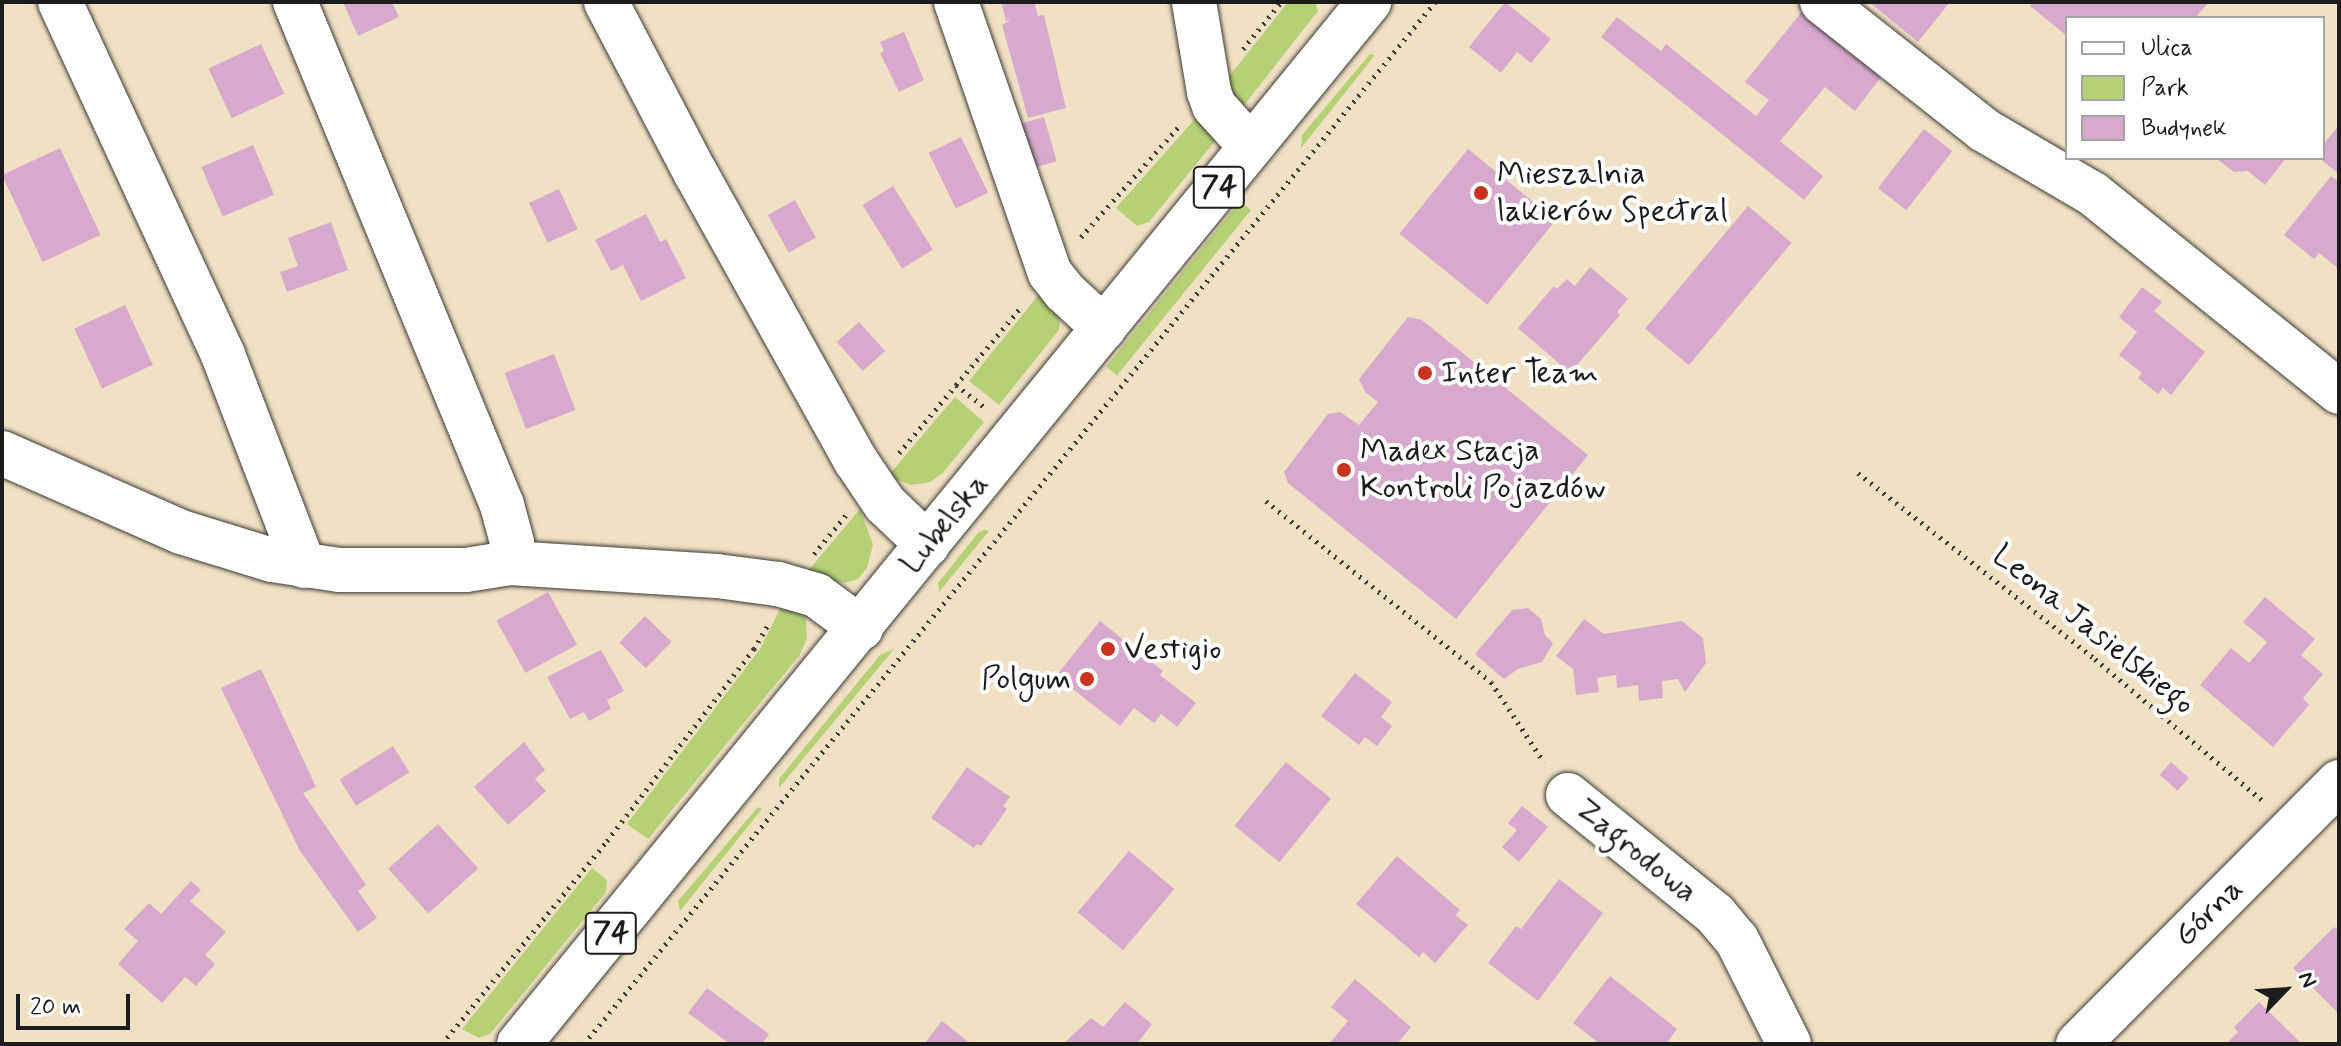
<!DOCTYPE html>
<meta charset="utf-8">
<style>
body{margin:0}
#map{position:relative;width:2341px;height:1046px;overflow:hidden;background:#f1e1c4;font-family:Mynerve,sans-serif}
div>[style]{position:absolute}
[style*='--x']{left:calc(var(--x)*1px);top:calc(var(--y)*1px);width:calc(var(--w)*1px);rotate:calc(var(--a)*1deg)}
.green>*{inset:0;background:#b6d076;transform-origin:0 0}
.building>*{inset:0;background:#d7a9cd;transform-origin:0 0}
.path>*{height:5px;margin-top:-2.5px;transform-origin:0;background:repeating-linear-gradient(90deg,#3c3a35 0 2px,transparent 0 8px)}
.roads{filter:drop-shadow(0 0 2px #3c3a35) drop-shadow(0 0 2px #3c3a35)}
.street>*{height:44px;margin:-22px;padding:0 22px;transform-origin:22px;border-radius:22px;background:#fff}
.primary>*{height:44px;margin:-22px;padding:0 22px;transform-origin:22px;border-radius:22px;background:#fff}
.dots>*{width:22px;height:22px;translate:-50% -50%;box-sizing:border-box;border:4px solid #fff;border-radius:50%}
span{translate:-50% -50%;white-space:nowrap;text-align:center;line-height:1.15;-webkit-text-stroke:8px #fff;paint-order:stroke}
.shield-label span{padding:2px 6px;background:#fff;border:2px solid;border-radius:6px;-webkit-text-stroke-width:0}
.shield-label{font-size:30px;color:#1c1c1c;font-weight:700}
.poi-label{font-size:32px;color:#1c1c1c}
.left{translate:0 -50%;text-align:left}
.right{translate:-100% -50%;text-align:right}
.street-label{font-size:32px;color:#1c1c1c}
.frame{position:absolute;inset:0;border:4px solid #1c1c1c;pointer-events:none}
.legend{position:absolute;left:2065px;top:16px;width:260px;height:144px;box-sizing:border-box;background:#fff;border:2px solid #a4a4a4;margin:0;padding:10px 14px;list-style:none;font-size:24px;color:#1c1c1c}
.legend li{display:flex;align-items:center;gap:16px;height:40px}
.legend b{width:40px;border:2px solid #a4a4a4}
.north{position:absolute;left:2245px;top:950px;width:80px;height:80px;-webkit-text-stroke:6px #fff;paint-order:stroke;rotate:65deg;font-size:22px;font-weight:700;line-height:32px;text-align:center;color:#1c1c1c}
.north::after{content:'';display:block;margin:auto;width:28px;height:36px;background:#1c1c1c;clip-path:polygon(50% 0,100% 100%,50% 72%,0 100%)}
.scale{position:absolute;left:16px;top:994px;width:114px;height:36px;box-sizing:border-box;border:4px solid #1c1c1c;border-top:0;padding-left:10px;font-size:24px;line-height:28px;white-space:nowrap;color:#1c1c1c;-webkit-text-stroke:6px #fff;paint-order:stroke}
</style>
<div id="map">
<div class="green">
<i style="clip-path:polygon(1288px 2px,1315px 2px,1318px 11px,1242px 108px,1219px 89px)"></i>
<i style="clip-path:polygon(1370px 54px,1375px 55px,1301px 148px,1302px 135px)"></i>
<i style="clip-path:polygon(1202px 111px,1217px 136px,1215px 141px,1149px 222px,1137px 226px,1116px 208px)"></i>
<i style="left:1251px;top:210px;width:213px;height:14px;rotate:129deg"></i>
<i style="clip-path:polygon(1044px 288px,1060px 313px,1059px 330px,999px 405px,969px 381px)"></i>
<i style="clip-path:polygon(955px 397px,984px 422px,943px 473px,930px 482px,911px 485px,888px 476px)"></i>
<i style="clip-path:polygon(860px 509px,873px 545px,867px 568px,858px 579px,845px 583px,803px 577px)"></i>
<i style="clip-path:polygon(984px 530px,989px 531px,939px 592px,938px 583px,978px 533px)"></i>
<i style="clip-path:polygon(783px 603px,803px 614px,806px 620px,807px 639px,799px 656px,648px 839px,627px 824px,760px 649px)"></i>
<i style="clip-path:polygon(894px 649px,779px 788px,779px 779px,880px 655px)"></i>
<i style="clip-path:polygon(758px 807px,762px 809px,680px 911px,678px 901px)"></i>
<i style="clip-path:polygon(592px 868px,607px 880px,606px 892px,490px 1034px,479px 1038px,462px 1029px)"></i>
</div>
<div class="building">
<i style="clip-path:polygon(343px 2px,392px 2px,399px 17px,358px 36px)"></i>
<i style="clip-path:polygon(1001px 2px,1034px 2px,1038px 16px,1044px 15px,1066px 108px,1028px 118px,1002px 25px,1011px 20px,1006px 21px)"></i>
<i style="clip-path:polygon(1505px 2px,1551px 39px,1531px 63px,1517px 52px,1501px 73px,1469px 47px)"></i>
<i style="clip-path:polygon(1869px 2px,1950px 2px,1918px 42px)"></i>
<i style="clip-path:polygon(2033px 2px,2209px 2px,2195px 18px,2067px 18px,2067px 36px,2030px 6px)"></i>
<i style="clip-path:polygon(1808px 4px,1858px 46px,1852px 54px,1881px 77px,1855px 111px,1825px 87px,1780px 141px,1823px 176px,1804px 200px,1601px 37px,1617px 17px,1661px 51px,1666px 44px,1756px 116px,1769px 100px,1745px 82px)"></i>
<i style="clip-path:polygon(904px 32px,924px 80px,899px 92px,880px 53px,884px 51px,880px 42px)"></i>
<i style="left:261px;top:44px;width:55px;height:58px;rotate:65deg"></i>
<i style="left:1044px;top:117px;width:46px;height:31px;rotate:74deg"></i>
<i style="clip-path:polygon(2339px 125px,2339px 174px,2319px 158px,2323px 158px,2323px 145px)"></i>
<i style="left:1924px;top:129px;width:36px;height:75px;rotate:38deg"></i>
<i style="left:961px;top:137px;width:62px;height:36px;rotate:64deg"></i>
<i style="left:253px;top:145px;width:54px;height:56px;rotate:67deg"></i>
<i style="left:60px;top:148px;width:96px;height:64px;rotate:65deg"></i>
<i style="left:1468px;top:149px;width:113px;height:109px;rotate:39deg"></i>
<i style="clip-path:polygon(2216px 158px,2286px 158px,2265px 185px,2248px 171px,2234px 172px)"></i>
<i style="clip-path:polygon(2331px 176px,2339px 182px,2339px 269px,2319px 253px,2314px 259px,2284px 235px)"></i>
<i style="left:893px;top:186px;width:75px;height:36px;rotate:58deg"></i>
<i style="left:559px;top:189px;width:44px;height:33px;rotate:65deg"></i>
<i style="left:795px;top:200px;width:43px;height:31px;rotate:61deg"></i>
<i style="left:1748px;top:206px;width:57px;height:160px;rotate:40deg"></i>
<i style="clip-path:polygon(646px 214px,660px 242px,666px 239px,686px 278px,641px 301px,623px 265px,611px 271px,595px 240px)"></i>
<i style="clip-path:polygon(331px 222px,348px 270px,287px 292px,280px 272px,298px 266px,288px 238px)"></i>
<i style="clip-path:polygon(1590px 267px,1628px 299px,1617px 312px,1620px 315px,1570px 373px,1518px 328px,1554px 286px,1557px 289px,1567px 279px,1575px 286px)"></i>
<i style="clip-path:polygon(2142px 287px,2162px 302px,2154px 311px,2205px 352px,2171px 395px,2163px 388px,2158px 394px,2138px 378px,2142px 373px,2119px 355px,2137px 332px,2119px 317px)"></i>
<i style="left:125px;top:305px;width:66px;height:56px;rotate:65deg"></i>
<i style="clip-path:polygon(1408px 317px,1422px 320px,1588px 455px,1456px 619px,1288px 483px,1284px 472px,1328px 414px,1340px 412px,1359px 425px,1378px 402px,1365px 392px,1359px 379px)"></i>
<i style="left:859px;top:322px;width:39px;height:30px;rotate:48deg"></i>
<i style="left:554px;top:354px;width:60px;height:53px;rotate:69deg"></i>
<i style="left:548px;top:592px;width:60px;height:59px;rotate:61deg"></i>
<i style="clip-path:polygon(2265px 597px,2315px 639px,2301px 655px,2323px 674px,2303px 698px,2309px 705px,2273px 747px,2200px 685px,2231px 648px,2249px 663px,2267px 642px,2243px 622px)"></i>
<i style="clip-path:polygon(1528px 608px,1541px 619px,1545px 635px,1553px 643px,1542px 662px,1518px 669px,1504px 679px,1475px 654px,1512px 610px)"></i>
<i style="left:645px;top:616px;width:37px;height:37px;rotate:44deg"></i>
<i style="clip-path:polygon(1584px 619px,1604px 634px,1682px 621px,1703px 638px,1706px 663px,1685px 692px,1678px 679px,1662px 681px,1663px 698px,1639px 701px,1638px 685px,1617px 688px,1616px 675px,1597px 678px,1599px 692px,1576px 695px,1573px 669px,1556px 656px)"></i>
<i style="clip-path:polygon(1100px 621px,1163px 671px,1160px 675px,1196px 703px,1177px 727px,1161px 714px,1154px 723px,1134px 708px,1120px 726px,1056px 676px)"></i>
<i style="clip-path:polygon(601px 650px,624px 691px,607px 700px,611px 709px,589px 721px,584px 712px,570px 719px,547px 677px)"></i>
<i style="clip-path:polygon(261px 669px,316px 787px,303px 793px,366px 885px,358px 891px,377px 918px,358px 932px,300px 851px,221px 688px)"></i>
<i style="clip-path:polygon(1355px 673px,1392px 702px,1381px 717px,1392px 726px,1377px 746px,1365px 737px,1359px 745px,1321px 716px)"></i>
<i style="clip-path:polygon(524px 742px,545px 770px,535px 779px,546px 791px,508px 825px,474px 787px)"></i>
<i style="left:393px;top:746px;width:31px;height:63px;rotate:58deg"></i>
<i style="left:1286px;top:762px;width:58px;height:82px;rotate:39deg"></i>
<i style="left:2171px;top:762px;width:24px;height:17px;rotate:42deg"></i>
<i style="clip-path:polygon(967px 767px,1010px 797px,1003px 806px,1007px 809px,981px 846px,977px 844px,974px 848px,931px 818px)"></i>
<i style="clip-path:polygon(1522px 806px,1548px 827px,1519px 862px,1502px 847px,1517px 830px,1508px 823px)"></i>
<i style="left:438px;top:824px;width:60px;height:67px;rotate:48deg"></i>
<i style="left:1129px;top:851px;width:59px;height:80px;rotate:40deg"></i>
<i style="clip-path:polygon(1397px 856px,1460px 910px,1455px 915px,1468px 925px,1435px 963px,1423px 952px,1419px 957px,1356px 904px)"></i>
<i style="clip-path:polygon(1559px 879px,1603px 913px,1538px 1001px,1488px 963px,1516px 926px,1521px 929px)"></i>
<i style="clip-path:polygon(191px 881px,201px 890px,190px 901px,226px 932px,205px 955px,215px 964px,196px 986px,185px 977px,162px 1003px,118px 964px,138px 941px,124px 929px,149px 903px,161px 914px)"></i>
<i style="clip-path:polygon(2334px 927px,2339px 931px,2339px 1014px,2293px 968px)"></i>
<i style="clip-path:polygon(1610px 976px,1677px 1029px,1666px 1044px,1600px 1044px,1573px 1023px)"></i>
<i style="clip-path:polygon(1355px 979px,1411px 1027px,1397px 1044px,1329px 1044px,1348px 1021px,1331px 1007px)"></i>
<i style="clip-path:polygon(707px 988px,769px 1034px,762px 1044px,730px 1044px,688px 1013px)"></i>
<i style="clip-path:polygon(1125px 1002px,1152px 1024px,1137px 1044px,1063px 1044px,1091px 1018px,1103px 1027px)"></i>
<i style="clip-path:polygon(2259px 1002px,2301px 1043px,2299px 1044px,2226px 1044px,2238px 1032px,2234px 1027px)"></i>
<i style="clip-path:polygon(942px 1021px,971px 1044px,924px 1044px)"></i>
</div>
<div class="path">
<i style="--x:1243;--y:49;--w:60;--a:-51"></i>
<i style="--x:1081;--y:237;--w:149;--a:-48.5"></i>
<i style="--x:956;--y:385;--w:103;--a:-50.1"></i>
<i style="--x:899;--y:453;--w:89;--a:-50"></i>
<i style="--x:956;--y:385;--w:37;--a:38"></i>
<i style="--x:1858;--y:473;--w:301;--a:38.1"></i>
<i style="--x:2095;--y:659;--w:220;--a:40.2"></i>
<i style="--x:1266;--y:501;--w:289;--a:38.8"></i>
<i style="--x:1491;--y:682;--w:96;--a:56.5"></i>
<i style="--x:814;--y:554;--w:50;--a:-50.6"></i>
<i style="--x:442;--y:1044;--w:262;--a:-50.9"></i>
<i style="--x:607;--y:841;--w:242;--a:-52.6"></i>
<i style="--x:754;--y:649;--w:28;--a:-60"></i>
<i style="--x:584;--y:1044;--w:1345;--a:-50.76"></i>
</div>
<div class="roads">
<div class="street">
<i style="--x:60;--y:2;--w:389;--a:65.2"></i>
<i style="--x:223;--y:355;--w:226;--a:69"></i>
<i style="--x:295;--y:2;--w:544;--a:67.63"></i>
<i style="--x:502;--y:505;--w:39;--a:75"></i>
<i style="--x:512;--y:543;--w:20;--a:96"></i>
<i style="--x:606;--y:2;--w:192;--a:62.4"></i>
<i style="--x:695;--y:172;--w:331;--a:60.9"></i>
<i style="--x:856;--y:461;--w:52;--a:56"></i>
<i style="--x:885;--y:504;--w:59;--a:43.6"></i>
<i style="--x:956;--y:2;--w:287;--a:70.9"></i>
<i style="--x:1050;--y:273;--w:24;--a:52"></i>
<i style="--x:1065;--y:292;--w:53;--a:42.7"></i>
<i style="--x:1194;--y:2;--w:91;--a:80.5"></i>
<i style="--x:1209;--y:92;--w:15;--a:70"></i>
<i style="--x:1214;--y:106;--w:55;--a:47.9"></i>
<i style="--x:1822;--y:2;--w:206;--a:38.3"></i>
<i style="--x:1984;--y:130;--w:126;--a:30.4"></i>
<i style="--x:2093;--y:194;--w:316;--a:38.8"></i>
<i style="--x:2;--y:453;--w:196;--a:23.8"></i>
<i style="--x:181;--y:532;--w:95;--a:17.1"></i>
<i style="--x:272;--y:560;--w:68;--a:8.5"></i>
<i style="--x:339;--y:570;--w:127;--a:0"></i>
<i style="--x:466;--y:570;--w:45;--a:-9"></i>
<i style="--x:510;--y:563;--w:207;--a:3.6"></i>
<i style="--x:717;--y:576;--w:62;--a:7.5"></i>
<i style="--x:778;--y:584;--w:40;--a:16"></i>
<i style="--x:816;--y:595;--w:56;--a:36.3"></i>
<i style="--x:1568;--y:795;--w:189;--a:39"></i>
<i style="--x:1715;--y:914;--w:34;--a:50"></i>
<i style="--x:1737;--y:940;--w:116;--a:63.4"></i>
<i style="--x:2078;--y:1044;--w:370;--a:-45.1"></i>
</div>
<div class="primary">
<i style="--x:519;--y:1044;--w:1345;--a:-50.79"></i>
</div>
</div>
<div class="dots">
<i style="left:1481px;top:193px;background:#c8321e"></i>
<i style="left:1425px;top:373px;background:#c8321e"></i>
<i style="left:1344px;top:470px;background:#c8321e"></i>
<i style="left:1108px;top:649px;background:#c8321e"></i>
<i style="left:1087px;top:679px;background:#c8321e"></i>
</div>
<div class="shield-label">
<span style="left:1219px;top:187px">74</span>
<span style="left:611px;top:933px">74</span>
</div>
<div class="poi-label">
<span class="left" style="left:1497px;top:193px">Mieszalnia<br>lakierów Spectral</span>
<span class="left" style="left:1441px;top:373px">Inter Team</span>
<span class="left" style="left:1360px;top:470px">Madex Stacja<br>Kontroli Pojazdów</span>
<span class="left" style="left:1124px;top:649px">Vestigio</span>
<span class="right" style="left:1071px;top:679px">Polgum</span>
</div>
<div class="street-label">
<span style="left:945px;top:524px;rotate:-51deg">Lubelska</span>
<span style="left:2093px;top:630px;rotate:39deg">Leona Jasielskiego</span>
<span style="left:1636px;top:851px;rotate:39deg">Zagrodowa</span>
<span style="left:2209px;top:913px;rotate:-45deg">Górna</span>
</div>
<div class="frame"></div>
<ul class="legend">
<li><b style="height:10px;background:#fff"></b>Ulica</li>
<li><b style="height:22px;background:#b6d076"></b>Park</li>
<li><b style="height:22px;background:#d7a9cd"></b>Budynek</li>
</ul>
<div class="north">N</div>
<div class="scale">20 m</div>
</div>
